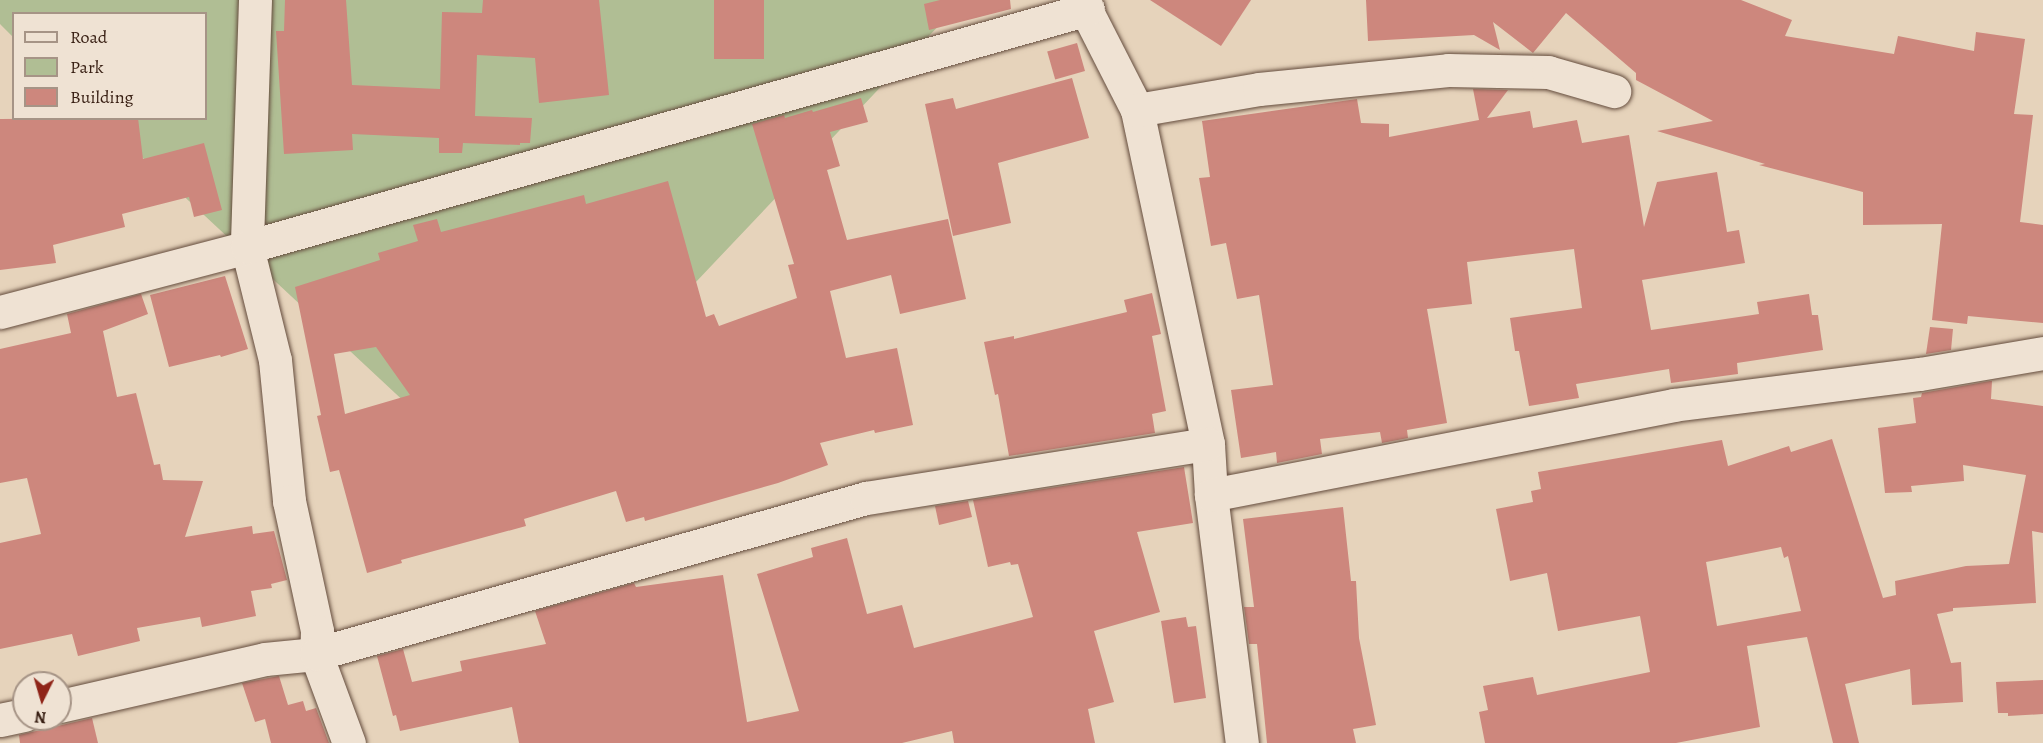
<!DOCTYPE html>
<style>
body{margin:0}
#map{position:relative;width:2043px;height:743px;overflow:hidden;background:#e6d3bb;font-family:Alegreya,serif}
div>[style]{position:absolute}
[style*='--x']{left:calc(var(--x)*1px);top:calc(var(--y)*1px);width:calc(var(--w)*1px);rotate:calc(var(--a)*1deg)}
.green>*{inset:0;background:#b0be94}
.building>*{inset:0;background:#cd877d;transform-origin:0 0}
.roads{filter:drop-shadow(0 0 2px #644c3d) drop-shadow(0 0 2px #644c3d)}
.street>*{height:33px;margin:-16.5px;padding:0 16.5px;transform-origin:16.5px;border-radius:16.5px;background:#efe2d3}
span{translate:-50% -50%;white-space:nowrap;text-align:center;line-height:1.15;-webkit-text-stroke:4.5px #efe2d3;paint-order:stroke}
.legend{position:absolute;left:12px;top:12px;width:195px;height:108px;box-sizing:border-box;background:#efe2d3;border:2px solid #a69486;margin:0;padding:8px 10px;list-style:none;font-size:18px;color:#381f13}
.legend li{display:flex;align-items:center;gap:12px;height:30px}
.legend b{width:30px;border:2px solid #a69486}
.north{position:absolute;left:12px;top:671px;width:60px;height:60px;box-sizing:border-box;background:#efe2d3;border:2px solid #a69486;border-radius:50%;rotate:185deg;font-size:16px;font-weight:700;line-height:24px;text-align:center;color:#381f13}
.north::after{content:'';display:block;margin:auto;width:21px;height:27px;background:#8f2418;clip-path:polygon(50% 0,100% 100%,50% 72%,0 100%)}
</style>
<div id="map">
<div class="green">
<i style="clip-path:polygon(0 0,963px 0,499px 490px,101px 119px,206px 118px,206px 14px,14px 14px,13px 37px,0 24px)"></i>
</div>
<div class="building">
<i style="clip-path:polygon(285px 0,346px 0,352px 85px,440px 89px,442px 12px,482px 13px,483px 0,599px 0,609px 95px,539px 103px,535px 58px,477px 55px,475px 116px,532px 118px,530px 143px,520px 143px,520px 145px,463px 143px,462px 153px,439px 153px,439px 138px,352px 134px,353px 150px,284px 154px,276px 31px,284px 31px)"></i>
<i style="left:714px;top:0;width:50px;height:59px"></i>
<i style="clip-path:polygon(940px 0,1010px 0,1011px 9px,929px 30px,924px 4px)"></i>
<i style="clip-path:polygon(1150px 0,1251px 0,1221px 46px)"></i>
<i style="clip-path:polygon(1366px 0,1741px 0,1792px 20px,1785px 36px,1894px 54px,1898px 36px,1974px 51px,1976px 32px,2025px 39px,2014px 114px,2033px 115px,2020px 222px,2043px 225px,2043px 323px,1968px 316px,1967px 324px,1932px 320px,1942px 224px,1863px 225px,1863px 192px,1759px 165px,1765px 164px,1657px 131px,1713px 121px,1636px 80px,1636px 73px,1566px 13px,1533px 53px,1493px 22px,1500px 50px,1474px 35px,1368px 41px)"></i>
<i style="left:1077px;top:43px;width:29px;height:31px;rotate:74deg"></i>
<i style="clip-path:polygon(1072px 78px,1089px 138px,998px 163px,1011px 223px,953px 236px,925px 104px,953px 98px,956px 109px)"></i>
<i style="clip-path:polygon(1473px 89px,1508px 90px,1487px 118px,1530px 111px,1533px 128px,1577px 120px,1582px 143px,1629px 135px,1644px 227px,1657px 182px,1717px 172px,1727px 232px,1739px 230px,1745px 263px,1642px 280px,1651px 330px,1759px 314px,1757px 302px,1809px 294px,1812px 315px,1818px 315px,1823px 350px,1737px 363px,1738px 374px,1671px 383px,1669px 369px,1576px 384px,1579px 398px,1529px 406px,1519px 351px,1515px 351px,1510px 318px,1582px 308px,1574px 249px,1467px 262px,1472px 304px,1427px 309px,1447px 423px,1407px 430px,1408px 438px,1382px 443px,1380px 432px,1320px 439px,1322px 454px,1277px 463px,1276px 452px,1241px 458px,1231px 390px,1273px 385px,1259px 295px,1237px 299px,1226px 243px,1211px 246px,1199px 178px,1210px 177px,1202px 121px,1357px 99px,1361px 123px,1389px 124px,1389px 137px,1479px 120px)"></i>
<i style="clip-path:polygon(evenodd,861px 98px,868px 122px,830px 132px,840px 166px,827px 170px,847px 240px,948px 219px,966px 299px,900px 314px,891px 275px,830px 291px,846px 358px,897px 348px,913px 425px,875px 433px,874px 430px,820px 443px,828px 465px,778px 483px,645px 521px,644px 517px,626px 522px,616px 491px,524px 519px,526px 526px,401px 560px,402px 563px,367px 573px,339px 470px,330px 472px,317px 416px,321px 415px,295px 287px,380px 260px,378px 253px,418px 241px,413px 225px,437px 219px,441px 232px,584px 195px,586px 204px,668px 181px,706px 317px,714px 314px,719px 326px,797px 298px,788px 265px,794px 264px,752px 124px,784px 115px,785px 118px,812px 110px,813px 112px,861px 98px,376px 347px,410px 395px,345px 414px,334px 354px,376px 347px)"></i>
<i style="clip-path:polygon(138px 118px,143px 159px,204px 143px,222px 210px,194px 217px,189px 197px,122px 214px,125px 227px,53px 245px,56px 263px,0 270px,0 119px)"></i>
<i style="clip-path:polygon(225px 276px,248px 349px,221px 357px,220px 355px,169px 367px,150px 295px)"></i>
<i style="clip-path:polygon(1152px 293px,1161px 334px,1152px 336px,1166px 411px,1152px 414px,1155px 433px,1009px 456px,998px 394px,995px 395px,984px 342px,1014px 336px,1014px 339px,1127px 312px,1124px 300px)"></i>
<i style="clip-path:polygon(141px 294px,148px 314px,103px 331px,117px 397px,136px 393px,154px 465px,160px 464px,163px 480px,203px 481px,185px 537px,252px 526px,253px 534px,274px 531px,287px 580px,271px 584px,272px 588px,251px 591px,256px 616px,202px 627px,200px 617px,137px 628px,140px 641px,78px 656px,72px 634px,0 649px,0 543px,41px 534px,27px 478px,0 483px,0 349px,71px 333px,67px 314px)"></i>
<i style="clip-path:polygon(1930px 327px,1953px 329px,1951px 350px,1926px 354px)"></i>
<i style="clip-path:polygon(evenodd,1990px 381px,1992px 381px,1991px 399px,2043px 406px,2043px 533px,2032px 531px,2036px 603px,1953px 608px,1953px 611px,1937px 614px,1951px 663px,1961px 662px,1963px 702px,1912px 705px,1910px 669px,1845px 684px,1859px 743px,1833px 743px,1807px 637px,1747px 646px,1760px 727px,1676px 743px,1485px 743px,1479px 712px,1488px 710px,1483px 686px,1533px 677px,1537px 695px,1650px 672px,1640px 616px,1558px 631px,1547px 573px,1510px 581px,1496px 509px,1533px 502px,1531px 491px,1541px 489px,1538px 472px,1722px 440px,1728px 466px,1789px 446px,1791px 452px,1832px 439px,1883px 598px,1896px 595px,1895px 581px,1966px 566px,2009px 564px,2026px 475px,1963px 465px,1964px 481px,1911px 486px,1912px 492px,1885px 493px,1878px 428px,1916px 423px,1913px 398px,1921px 397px,1922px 393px,1990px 381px,1781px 547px,1784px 558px,1788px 556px,1801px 611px,1717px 626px,1706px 562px,1781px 547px)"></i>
<i style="clip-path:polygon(1184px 467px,1193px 523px,1137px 532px,1160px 612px,1094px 631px,1114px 702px,1088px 709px,1095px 743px,954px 743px,952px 731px,902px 743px,519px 743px,512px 707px,400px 731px,396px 715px,393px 716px,377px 656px,403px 649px,412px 682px,462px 671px,460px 661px,546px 644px,535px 611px,634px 583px,636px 587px,723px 575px,747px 722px,799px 711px,757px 574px,813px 557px,811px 548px,847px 538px,867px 614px,902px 605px,914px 648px,1033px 617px,1018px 564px,1011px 565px,1010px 562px,988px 567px,973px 500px)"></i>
<i style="clip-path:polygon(968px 501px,972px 517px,939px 525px,935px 506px)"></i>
<i style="clip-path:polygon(1343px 507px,1351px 581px,1356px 581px,1359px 638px,1376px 725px,1353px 729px,1356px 743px,1267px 743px,1257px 644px,1249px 644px,1244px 607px,1254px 607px,1243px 519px)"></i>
<i style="clip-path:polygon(1186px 617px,1188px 627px,1196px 626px,1206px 698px,1174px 703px,1161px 621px)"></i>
<i style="clip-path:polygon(279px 676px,288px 705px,303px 701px,306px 711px,316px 708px,329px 743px,271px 743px,265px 719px,255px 722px,242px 683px)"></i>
<i style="clip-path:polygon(2043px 680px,2043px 714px,2008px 716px,2008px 713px,1998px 713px,1996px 682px)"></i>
<i style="clip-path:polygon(92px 718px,98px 743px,20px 743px,19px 735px)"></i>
</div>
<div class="roads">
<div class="street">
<i style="--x:255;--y:0;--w:247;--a:91.9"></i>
<i style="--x:247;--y:247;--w:116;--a:76.1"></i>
<i style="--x:275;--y:360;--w:142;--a:84.3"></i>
<i style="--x:289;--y:501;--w:133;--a:77.8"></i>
<i style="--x:317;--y:631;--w:23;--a:92"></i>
<i style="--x:316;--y:654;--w:95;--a:69.7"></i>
<i style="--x:1081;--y:0;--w:123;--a:63"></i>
<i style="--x:1137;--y:110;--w:341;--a:78"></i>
<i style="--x:1208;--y:444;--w:51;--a:86.6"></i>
<i style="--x:1211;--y:495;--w:250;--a:82.9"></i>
<i style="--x:1137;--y:110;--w:124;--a:-9.8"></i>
<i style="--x:1259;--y:89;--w:190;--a:-5.7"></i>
<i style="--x:1448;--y:70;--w:100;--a:1.1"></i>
<i style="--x:1548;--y:72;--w:69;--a:16.1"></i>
<i style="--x:0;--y:312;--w:255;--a:-14.7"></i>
<i style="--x:247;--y:247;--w:874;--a:-15.8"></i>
<i style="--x:1211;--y:495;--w:471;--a:-11"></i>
<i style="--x:1673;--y:405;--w:249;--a:-7.2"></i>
<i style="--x:1920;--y:374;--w:125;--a:-9.7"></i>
<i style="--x:60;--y:706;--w:210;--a:-12.9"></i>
<i style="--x:265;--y:659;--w:51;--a:-5.6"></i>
<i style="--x:316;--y:654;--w:572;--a:-15.84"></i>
<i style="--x:866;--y:498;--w:346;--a:-9"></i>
<i style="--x:0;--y:720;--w:25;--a:-12"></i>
</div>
</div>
<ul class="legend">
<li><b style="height:8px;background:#efe2d3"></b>Road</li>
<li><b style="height:16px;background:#b0be94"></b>Park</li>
<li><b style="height:16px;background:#cd877d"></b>Building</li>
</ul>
<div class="north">N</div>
</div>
